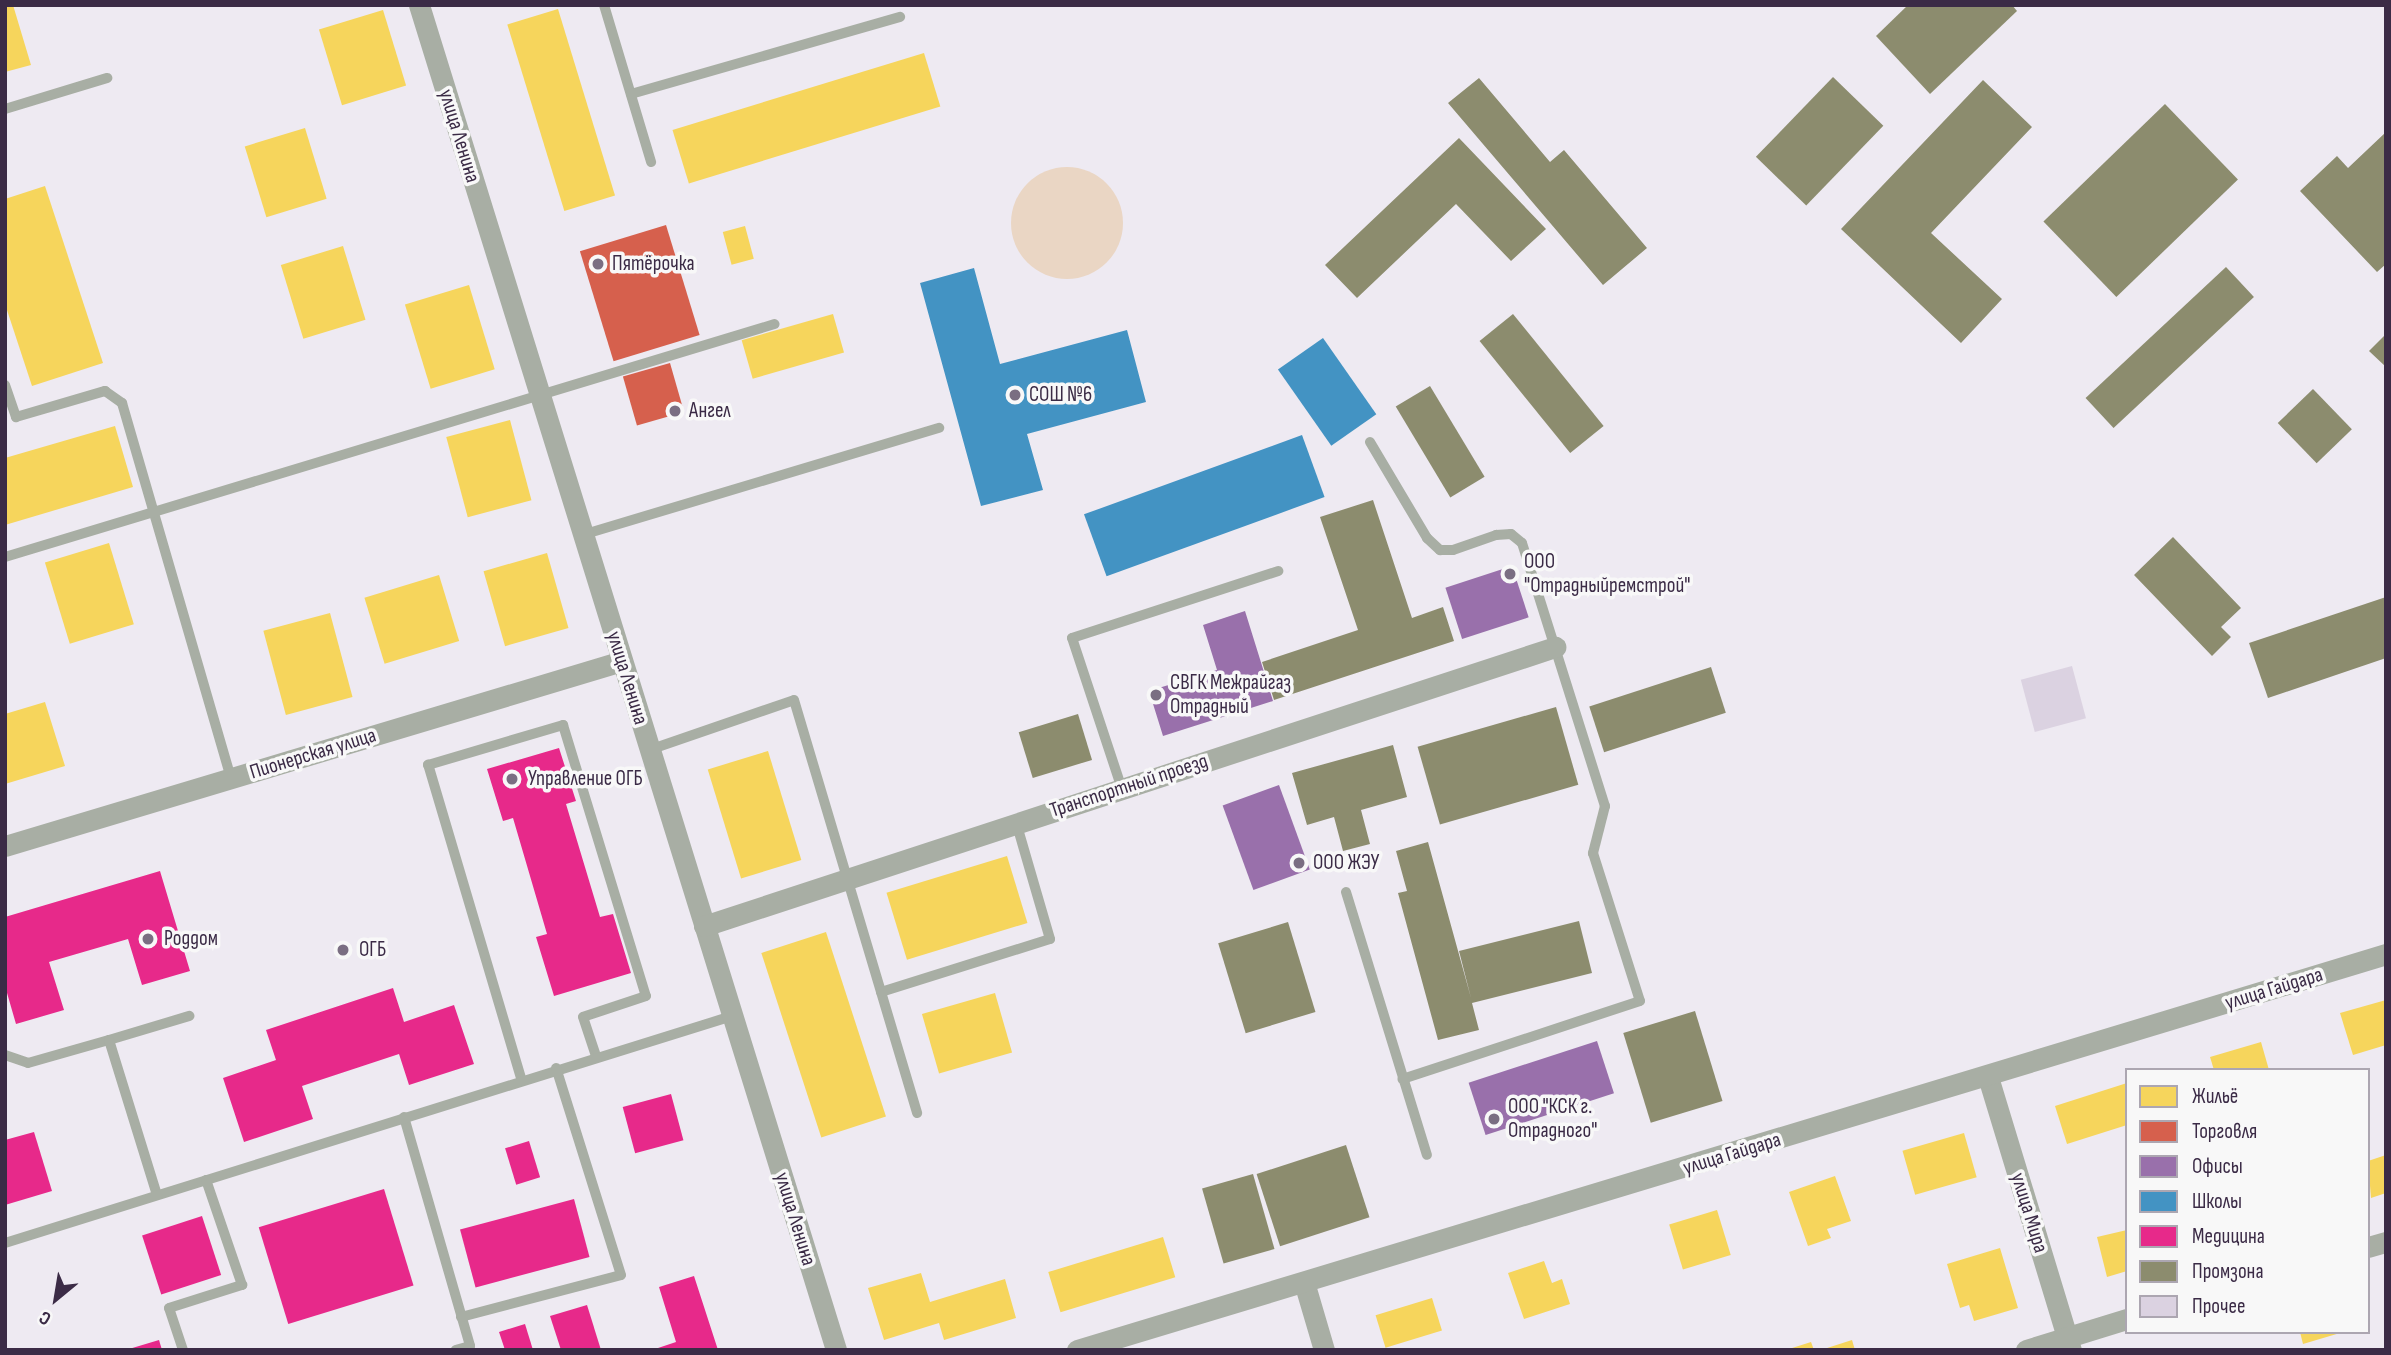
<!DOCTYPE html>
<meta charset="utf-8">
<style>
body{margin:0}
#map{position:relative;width:2391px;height:1355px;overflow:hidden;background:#eeeaf2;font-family:"Sofia Sans Condensed",sans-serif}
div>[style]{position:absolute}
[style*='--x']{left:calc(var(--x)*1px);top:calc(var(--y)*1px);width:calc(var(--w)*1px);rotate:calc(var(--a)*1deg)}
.green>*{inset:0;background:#ead6c4}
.round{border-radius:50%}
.homes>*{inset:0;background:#f6d55c;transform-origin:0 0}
.shops>*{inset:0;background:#d6604d;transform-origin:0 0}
.offices>*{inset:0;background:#9970ab;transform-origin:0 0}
.schools>*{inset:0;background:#4393c3;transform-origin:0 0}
.health>*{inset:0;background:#e7298a;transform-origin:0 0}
.industry>*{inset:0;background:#8c8c6e;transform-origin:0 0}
.building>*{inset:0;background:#dbd2e1;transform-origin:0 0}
.service>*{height:10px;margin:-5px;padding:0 5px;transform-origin:5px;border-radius:5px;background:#a8aea4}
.minor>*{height:21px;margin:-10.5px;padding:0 10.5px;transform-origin:10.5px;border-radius:10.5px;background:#a8aea4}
.dots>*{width:19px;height:19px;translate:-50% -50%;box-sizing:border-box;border:4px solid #f8f8f8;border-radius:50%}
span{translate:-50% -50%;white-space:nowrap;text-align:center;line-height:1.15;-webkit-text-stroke:7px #f8f8f8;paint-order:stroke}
.street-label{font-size:21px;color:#3b2b46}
.poi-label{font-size:21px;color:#3b2b46}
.left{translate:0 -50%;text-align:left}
.frame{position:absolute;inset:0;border:7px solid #3b2b46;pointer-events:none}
.legend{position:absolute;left:2125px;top:1068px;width:245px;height:266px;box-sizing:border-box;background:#f8f8f8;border:2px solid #aca6b1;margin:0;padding:9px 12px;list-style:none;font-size:21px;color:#3b2b46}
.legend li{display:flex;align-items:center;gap:14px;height:35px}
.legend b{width:35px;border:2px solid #aca6b1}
.north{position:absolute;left:21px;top:1264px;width:70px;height:70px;-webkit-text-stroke:5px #f8f8f8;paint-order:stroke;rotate:210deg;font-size:19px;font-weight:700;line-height:28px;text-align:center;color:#3b2b46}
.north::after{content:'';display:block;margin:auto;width:24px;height:32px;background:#3b2b46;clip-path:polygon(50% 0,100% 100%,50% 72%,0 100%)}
</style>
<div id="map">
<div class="green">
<i class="round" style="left:1011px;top:167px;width:112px;height:112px"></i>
</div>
<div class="homes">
<i style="clip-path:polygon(5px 5px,13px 5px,31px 65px,5px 72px)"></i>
<i style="left:558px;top:9px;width:195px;height:53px;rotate:73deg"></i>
<i style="left:383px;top:10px;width:79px;height:67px;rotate:73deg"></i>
<i style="left:924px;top:53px;width:56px;height:263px;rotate:73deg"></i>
<i style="left:305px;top:128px;width:74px;height:63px;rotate:73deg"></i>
<i style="clip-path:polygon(45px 186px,103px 363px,32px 386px,5px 304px,5px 199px)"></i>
<i style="left:745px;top:226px;width:34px;height:23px;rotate:75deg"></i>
<i style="left:343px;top:246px;width:77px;height:65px;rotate:73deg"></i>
<i style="left:469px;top:285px;width:88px;height:67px;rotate:73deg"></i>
<i style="left:833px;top:314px;width:40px;height:95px;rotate:74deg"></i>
<i style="left:510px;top:420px;width:83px;height:66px;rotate:75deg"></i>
<i style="clip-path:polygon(115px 426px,133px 487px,5px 525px,5px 458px)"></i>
<i style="left:109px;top:543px;width:85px;height:67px;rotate:73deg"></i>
<i style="left:547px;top:553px;width:78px;height:66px;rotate:74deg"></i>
<i style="left:439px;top:575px;width:69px;height:78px;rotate:73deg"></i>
<i style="left:330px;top:613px;width:87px;height:69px;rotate:75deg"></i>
<i style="clip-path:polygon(45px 702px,65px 766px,5px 784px,5px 714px)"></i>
<i style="left:768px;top:751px;width:114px;height:63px;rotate:73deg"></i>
<i style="left:1007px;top:856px;width:70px;height:126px;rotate:73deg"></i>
<i style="left:826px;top:932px;width:194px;height:68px;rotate:72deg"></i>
<i style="left:995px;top:993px;width:62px;height:76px;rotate:74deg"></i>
<i style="clip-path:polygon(2386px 1000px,2386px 1045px,2353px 1055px,2340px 1013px)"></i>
<i style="clip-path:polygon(2261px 1042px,2269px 1070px,2214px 1070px,2210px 1057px)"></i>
<i style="clip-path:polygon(2127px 1083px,2127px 1125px,2067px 1144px,2055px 1106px)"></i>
<i style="left:1964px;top:1133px;width:46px;height:64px;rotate:74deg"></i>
<i style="clip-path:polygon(2386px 1155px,2386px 1193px,2371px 1198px,2368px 1161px)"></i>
<i style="clip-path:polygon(1835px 1176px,1851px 1221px,1827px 1229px,1831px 1238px,1808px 1246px,1789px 1192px)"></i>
<i style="left:1717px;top:1210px;width:47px;height:50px;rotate:73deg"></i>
<i style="clip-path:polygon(2127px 1230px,2127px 1271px,2107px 1277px,2097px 1237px)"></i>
<i style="left:1163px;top:1237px;width:42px;height:120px;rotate:73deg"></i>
<i style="clip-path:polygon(2000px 1248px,2018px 1308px,1974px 1321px,1969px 1305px,1960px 1308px,1947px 1264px)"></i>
<i style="clip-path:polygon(1544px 1261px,1552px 1283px,1562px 1279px,1570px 1304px,1524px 1319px,1508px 1273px)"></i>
<i style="clip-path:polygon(921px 1273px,930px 1302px,1005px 1279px,1016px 1318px,944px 1340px,939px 1323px,884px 1340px,868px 1288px)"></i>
<i style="left:1432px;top:1298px;width:34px;height:59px;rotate:73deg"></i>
<i style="clip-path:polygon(2300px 1332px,2340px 1332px,2340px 1333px,2303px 1344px)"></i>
<i style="clip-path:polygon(1852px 1340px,1855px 1350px,1824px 1350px,1824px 1349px)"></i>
<i style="clip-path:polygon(1811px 1342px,1814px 1350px,1789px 1350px,1789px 1349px)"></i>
</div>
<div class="shops">
<i style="left:666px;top:225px;width:115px;height:90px;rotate:73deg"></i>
<i style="left:670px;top:363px;width:51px;height:49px;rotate:74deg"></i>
</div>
<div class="offices">
<i style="left:1512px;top:566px;width:54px;height:70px;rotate:72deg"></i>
<i style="clip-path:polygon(1245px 611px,1273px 701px,1163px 736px,1149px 691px,1217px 670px,1203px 625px)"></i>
<i style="left:1279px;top:785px;width:90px;height:60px;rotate:70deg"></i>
<i style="left:1597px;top:1041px;width:55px;height:135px;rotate:72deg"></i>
</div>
<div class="schools">
<i style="clip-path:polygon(974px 268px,1000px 364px,1127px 330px,1146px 402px,1027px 434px,1043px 490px,981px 506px,920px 283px)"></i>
<i style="left:1323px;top:338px;width:93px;height:55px;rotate:55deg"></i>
<i style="left:1302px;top:435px;width:66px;height:232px;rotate:70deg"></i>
</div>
<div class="health">
<i style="clip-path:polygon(559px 748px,576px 801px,566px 804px,600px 917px,613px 914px,631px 973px,554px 996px,536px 937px,547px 934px,513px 818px,503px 821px,487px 769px)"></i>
<i style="clip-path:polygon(160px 871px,190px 971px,142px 985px,128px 939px,49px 962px,64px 1010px,16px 1024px,5px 986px,5px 917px)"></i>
<i style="clip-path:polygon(393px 988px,404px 1022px,454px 1005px,474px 1064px,409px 1085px,399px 1054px,302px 1086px,313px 1119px,244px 1142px,223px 1078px,276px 1060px,266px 1030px)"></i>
<i style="left:671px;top:1094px;width:48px;height:50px;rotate:75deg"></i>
<i style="clip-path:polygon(34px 1132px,52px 1191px,5px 1205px,5px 1140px)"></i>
<i style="left:529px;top:1141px;width:38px;height:25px;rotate:73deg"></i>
<i style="left:384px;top:1189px;width:101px;height:131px;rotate:73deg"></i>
<i style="left:574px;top:1199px;width:60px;height:118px;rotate:75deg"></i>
<i style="left:202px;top:1216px;width:62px;height:63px;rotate:72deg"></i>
<i style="clip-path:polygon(694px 1276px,718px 1350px,652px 1350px,676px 1342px,659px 1287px)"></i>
<i style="clip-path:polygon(587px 1305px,601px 1350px,561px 1350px,550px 1316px)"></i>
<i style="clip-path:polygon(525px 1324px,533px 1350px,505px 1350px,499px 1332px)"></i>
<i style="clip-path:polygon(159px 1340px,162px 1350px,129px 1350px,129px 1349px)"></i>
</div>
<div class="industry">
<i style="clip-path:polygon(1908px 5px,2012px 5px,2017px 11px,1930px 94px,1876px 36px)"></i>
<i style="left:1833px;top:77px;width:70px;height:111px;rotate:44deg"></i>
<i style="clip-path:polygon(1479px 78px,1550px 162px,1564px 150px,1647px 248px,1603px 285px,1448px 103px)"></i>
<i style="clip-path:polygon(1983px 80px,2032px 127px,1931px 233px,2002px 299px,1961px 343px,1841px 229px)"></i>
<i style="left:2165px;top:104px;width:105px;height:169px;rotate:46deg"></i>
<i style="clip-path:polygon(2386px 132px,2386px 264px,2377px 272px,2300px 191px,2337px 156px,2348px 168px)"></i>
<i style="clip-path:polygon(1459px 138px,1546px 229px,1511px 261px,1456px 204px,1357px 298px,1325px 265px)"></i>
<i style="left:2226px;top:267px;width:41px;height:192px;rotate:47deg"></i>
<i style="left:1513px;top:314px;width:144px;height:43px;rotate:51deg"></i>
<i style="clip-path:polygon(2386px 334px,2386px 367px,2369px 351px)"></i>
<i style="left:1430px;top:386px;width:106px;height:40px;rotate:59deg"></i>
<i style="left:2313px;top:389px;width:56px;height:49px;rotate:46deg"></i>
<i style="clip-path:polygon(1373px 500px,1412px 618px,1443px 607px,1454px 641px,1274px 700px,1262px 662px,1358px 630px,1320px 517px)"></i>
<i style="clip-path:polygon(2173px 537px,2241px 608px,2221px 627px,2231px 637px,2212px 656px,2134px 575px)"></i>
<i style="clip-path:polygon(2386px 597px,2386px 658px,2268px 698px,2249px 643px)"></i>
<i style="left:1711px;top:667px;width:48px;height:128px;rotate:72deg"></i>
<i style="left:1556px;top:707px;width:81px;height:144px;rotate:74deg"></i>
<i style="left:1078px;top:714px;width:48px;height:62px;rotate:73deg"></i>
<i style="clip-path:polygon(1393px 745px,1407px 797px,1361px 810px,1370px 844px,1343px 851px,1334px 817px,1307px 825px,1292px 773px)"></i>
<i style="clip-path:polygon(1428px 842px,1471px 998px,1459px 951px,1579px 921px,1592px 973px,1472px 1003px,1479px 1030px,1438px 1040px,1398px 893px,1407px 891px,1396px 851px)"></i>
<i style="left:1288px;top:922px;width:94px;height:73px;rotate:73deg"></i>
<i style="left:1695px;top:1011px;width:94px;height:75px;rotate:73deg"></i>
<i style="left:1346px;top:1145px;width:76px;height:94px;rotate:72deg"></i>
<i style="left:1253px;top:1174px;width:78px;height:53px;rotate:74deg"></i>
</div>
<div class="building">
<i style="left:2072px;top:666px;width:54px;height:53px;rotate:75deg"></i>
</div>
<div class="service">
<i style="--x:604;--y:5;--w:164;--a:73.3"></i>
<i style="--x:631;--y:94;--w:280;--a:-16"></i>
<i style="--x:5;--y:109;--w:107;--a:-16.9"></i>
<i style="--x:5;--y:385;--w:34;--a:71"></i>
<i style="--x:16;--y:417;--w:93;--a:-16.3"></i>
<i style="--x:105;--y:391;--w:21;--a:35"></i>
<i style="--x:122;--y:403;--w:391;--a:73.8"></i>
<i style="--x:1370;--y:442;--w:112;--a:59.3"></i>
<i style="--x:1427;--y:538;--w:18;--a:43"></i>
<i style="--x:1440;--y:550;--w:13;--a:0"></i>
<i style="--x:1453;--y:550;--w:46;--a:-19.2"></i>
<i style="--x:1496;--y:535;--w:15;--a:-4"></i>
<i style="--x:1511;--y:534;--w:14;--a:39"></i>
<i style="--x:1522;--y:543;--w:276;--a:72.5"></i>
<i style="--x:1605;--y:806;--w:49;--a:104.3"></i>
<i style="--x:1593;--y:853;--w:155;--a:72.4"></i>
<i style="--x:1640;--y:1001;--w:250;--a:161.8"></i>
<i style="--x:582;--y:535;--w:373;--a:-16.7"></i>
<i style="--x:5;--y:557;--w:804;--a:-16.84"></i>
<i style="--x:649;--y:750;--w:153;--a:-19"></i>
<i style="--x:794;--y:700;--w:431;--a:73.4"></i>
<i style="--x:1122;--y:789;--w:159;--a:-108.3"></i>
<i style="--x:1072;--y:638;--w:217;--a:-18"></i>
<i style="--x:1346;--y:892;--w:275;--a:72.9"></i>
<i style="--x:881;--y:992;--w:177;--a:-17.4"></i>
<i style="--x:1050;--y:939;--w:122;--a:-106.2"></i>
<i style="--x:109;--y:1040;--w:84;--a:-16.7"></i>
<i style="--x:5;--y:1055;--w:24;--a:19"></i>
<i style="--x:28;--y:1063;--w:84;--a:-15.9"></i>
<i style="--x:109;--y:1040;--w:162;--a:72.8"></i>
<i style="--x:521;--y:1078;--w:327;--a:-106.5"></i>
<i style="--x:428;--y:765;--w:141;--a:-16.5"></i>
<i style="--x:563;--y:725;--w:283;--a:73"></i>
<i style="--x:646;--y:996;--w:66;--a:161.6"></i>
<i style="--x:583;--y:1017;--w:41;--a:71.6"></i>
<i style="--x:404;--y:1117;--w:238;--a:73.9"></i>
<i style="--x:470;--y:1346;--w:15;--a:164"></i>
<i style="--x:5;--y:1243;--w:762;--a:-17.34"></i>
<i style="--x:461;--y:1317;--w:165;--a:-14.7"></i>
<i style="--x:621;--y:1275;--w:217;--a:-107.4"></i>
<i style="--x:183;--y:1350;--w:44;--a:-108.4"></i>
<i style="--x:169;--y:1308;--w:77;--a:-17.5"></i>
<i style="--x:242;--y:1285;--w:111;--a:-108.9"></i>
</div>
<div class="minor">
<i style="--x:419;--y:5;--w:1408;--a:72.77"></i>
<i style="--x:5;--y:846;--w:644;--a:-16.69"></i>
<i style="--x:704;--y:926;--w:896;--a:-18.15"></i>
<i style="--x:1988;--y:1077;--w:285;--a:73.1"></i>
<i style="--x:2368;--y:1247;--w:19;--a:-16"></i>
<i style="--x:1304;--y:1282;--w:71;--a:73.6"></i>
<i style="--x:1077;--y:1350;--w:1368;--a:-16.83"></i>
<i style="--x:2026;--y:1350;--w:106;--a:-17.1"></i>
</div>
<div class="dots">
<i style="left:598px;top:264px;background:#7a6e82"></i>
<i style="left:1015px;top:395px;background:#7a6e82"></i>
<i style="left:675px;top:411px;background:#7a6e82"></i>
<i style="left:1510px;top:574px;background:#7a6e82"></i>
<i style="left:1156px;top:695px;background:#7a6e82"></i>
<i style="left:512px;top:779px;background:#7a6e82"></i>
<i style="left:1299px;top:863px;background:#7a6e82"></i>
<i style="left:148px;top:939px;background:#7a6e82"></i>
<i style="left:343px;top:950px;background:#7a6e82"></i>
<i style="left:1494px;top:1119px;background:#7a6e82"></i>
</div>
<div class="street-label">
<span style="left:459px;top:136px;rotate:73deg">улица Ленина</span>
<span style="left:627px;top:678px;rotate:73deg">улица Ленина</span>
<span style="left:313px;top:754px;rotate:-17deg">Пионерская улица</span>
<span style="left:1129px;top:786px;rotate:-18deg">Транспортный проезд</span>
<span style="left:2274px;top:989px;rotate:-17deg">улица Гайдара</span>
<span style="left:1732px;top:1154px;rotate:-17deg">улица Гайдара</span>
<span style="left:2029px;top:1213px;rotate:73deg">улица Мира</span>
<span style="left:795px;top:1219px;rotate:73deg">улица Ленина</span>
</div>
<div class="poi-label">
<span class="left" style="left:612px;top:264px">Пятёрочка</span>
<span class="left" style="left:1029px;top:395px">СОШ №6</span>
<span class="left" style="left:689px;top:411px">Ангел</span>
<span class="left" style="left:1524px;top:574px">ООО<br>"Отрадныйремстрой"</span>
<span class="left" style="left:1170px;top:695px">СВГК Межрайгаз<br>Отрадный</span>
<span class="left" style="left:528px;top:779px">Управление ОГБ</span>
<span class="left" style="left:1313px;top:863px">ООО ЖЭУ</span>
<span class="left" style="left:164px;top:939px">Роддом</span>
<span class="left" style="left:359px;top:950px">ОГБ</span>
<span class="left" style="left:1508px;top:1119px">ООО "КСК г.<br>Отрадного"</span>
</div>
<div class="frame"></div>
<ul class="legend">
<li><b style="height:19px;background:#f6d55c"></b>Жильё</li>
<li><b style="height:19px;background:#d6604d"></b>Торговля</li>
<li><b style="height:19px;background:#9970ab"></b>Офисы</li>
<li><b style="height:19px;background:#4393c3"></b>Школы</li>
<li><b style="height:19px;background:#e7298a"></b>Медицина</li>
<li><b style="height:19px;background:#8c8c6e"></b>Промзона</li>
<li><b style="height:19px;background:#dbd2e1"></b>Прочее</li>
</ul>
<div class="north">С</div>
</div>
